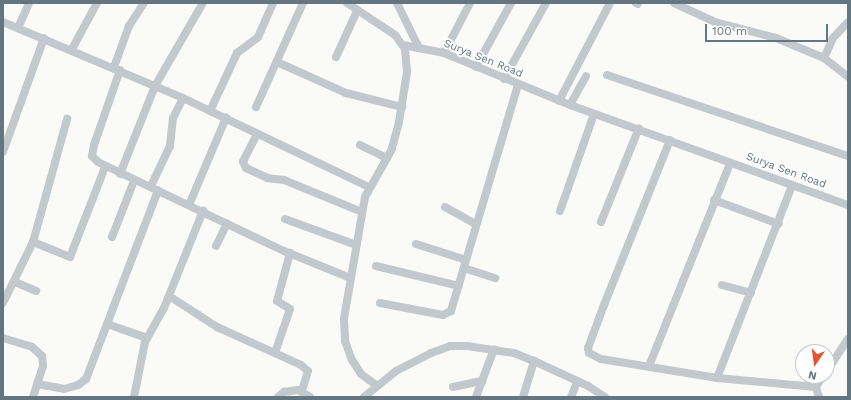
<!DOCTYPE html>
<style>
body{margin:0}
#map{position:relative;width:851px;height:400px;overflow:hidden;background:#fafaf8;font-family:"Work Sans",sans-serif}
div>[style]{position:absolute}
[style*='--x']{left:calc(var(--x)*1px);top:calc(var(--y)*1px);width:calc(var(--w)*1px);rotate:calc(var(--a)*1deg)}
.minor>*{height:8px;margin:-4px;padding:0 4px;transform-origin:4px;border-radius:4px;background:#c3c8cc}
span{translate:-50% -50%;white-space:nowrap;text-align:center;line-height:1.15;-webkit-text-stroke:4px #fff;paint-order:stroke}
.street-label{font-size:11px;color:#657683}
.frame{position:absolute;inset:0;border:4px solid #657683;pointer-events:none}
.north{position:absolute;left:795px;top:344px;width:40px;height:40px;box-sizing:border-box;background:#fff;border:1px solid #c1c8cd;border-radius:50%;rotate:193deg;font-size:11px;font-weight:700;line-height:16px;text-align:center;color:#657683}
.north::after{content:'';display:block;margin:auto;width:14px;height:18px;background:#e4572e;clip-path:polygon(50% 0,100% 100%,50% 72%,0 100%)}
.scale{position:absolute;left:705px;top:24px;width:123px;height:18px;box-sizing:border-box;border:2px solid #657683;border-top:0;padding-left:5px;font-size:12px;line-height:14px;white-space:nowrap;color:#657683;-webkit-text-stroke:3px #fff;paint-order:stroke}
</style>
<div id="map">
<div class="minor">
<i style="--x:347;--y:3;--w:58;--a:33.7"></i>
<i style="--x:395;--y:35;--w:17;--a:54"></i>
<i style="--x:405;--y:49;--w:23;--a:85"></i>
<i style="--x:407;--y:72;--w:51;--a:99.1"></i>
<i style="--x:399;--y:122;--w:28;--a:105"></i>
<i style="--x:392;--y:149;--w:55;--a:119.4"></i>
<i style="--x:365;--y:197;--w:124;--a:99.8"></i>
<i style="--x:344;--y:319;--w:22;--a:87"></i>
<i style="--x:345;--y:341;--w:20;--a:70"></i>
<i style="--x:352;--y:360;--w:17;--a:57"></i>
<i style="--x:361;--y:374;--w:19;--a:36"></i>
<i style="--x:397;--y:3;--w:50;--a:63.9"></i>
<i style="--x:636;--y:3;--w:2;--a:27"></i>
<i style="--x:674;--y:3;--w:45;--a:24.9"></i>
<i style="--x:715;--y:22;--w:63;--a:14.7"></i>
<i style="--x:776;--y:38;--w:52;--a:22.6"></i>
<i style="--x:3;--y:22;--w:195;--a:22.9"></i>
<i style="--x:183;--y:98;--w:206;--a:25.6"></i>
<i style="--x:848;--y:22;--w:22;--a:133"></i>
<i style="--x:833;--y:38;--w:22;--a:114"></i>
<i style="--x:824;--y:58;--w:31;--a:38"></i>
<i style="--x:18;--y:28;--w:27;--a:-66"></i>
<i style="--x:403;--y:45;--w:42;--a:11"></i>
<i style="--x:444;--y:53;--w:136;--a:22.4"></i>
<i style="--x:570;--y:105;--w:295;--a:19.8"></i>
<i style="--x:72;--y:49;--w:52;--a:-61.5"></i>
<i style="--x:444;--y:53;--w:56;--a:-62.5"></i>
<i style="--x:336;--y:57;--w:51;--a:-65.5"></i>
<i style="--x:277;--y:62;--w:76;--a:24.2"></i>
<i style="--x:346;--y:93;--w:58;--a:14"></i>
<i style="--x:114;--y:67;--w:44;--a:-69.9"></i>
<i style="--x:129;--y:26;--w:27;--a:-57"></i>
<i style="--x:476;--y:67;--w:73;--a:-61.3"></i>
<i style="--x:120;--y:70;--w:79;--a:109.1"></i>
<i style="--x:94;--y:145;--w:11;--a:100"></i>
<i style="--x:92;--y:156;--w:8;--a:45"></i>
<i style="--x:98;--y:162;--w:206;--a:25.6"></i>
<i style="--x:284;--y:251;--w:71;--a:22.2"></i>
<i style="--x:607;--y:75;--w:254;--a:18.6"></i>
<i style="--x:504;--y:79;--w:87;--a:-61.1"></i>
<i style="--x:559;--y:101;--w:110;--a:-62.5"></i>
<i style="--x:570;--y:105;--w:33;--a:-61"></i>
<i style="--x:256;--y:107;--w:114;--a:-65.7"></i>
<i style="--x:210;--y:111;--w:64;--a:-65"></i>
<i style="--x:237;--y:53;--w:26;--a:-37"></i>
<i style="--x:258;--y:37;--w:37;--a:-66"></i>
<i style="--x:257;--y:134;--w:31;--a:117"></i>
<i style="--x:243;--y:162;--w:7;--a:63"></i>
<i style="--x:246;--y:168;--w:23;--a:25"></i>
<i style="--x:267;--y:178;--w:17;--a:7"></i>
<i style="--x:284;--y:180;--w:84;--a:22.3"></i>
<i style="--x:670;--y:140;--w:178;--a:111.8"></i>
<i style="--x:604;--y:305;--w:46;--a:110.4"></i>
<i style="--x:588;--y:348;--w:5;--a:79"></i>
<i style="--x:589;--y:353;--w:13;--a:27"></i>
<i style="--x:601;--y:359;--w:118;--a:9.3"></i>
<i style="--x:717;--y:378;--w:99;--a:5.2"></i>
<i style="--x:360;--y:145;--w:30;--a:26"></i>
<i style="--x:3;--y:152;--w:121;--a:-70.2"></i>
<i style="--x:120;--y:174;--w:95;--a:-68.3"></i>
<i style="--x:155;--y:86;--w:96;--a:-60"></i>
<i style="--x:151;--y:186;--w:44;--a:-64.6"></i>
<i style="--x:170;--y:146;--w:28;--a:-84"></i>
<i style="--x:173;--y:118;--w:22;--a:-63"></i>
<i style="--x:714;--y:200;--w:69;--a:20.3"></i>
<i style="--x:189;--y:205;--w:95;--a:-67"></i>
<i style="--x:445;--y:207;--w:35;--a:29"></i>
<i style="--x:560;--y:211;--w:103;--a:-70.7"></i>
<i style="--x:285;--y:219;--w:76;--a:20.1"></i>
<i style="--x:601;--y:222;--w:101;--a:-68"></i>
<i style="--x:112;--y:237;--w:60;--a:-68.6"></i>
<i style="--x:33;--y:242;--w:40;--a:22"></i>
<i style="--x:70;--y:257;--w:97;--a:-68.7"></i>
<i style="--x:416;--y:244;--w:52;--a:17.7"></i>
<i style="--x:216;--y:246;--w:25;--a:-64"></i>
<i style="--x:376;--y:266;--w:85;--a:13.5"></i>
<i style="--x:464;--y:268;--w:33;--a:18"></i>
<i style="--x:15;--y:282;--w:23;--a:23"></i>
<i style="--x:722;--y:285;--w:30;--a:15"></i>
<i style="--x:169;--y:296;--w:57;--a:32.9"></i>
<i style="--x:217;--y:327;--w:92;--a:24.3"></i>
<i style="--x:301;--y:365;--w:9;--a:41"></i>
<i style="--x:308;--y:371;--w:21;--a:107"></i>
<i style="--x:3;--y:303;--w:68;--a:-63.8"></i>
<i style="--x:33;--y:242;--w:128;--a:-74.5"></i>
<i style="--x:380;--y:303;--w:64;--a:10.8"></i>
<i style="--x:443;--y:315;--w:9;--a:-27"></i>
<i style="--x:451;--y:311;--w:236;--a:-73.5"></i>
<i style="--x:107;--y:324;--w:42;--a:19.3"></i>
<i style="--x:3;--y:338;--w:30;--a:17"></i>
<i style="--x:32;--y:347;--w:13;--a:42"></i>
<i style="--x:42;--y:356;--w:10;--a:84"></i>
<i style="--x:43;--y:366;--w:33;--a:108"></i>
<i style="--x:275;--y:353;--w:46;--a:-71.2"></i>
<i style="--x:290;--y:309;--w:15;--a:-148"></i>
<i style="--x:277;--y:301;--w:50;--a:-74.8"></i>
<i style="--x:649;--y:366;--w:219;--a:-68.2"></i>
<i style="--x:827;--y:371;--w:38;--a:-57"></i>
<i style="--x:717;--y:378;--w:206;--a:-68.7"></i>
<i style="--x:37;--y:384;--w:27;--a:10"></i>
<i style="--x:64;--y:389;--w:15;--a:-16"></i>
<i style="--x:78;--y:385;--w:10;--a:-37"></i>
<i style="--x:86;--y:379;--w:202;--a:-69.1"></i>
<i style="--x:453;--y:387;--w:30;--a:-12"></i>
<i style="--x:134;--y:397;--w:56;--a:-78.7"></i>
<i style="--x:145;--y:342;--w:39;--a:-61"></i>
<i style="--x:164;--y:308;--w:105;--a:-68.1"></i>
<i style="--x:278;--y:397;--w:8;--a:-40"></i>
<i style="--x:284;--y:392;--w:14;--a:-8"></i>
<i style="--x:298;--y:390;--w:14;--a:30"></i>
<i style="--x:364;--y:397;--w:41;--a:-39.1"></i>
<i style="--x:396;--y:371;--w:39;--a:-27"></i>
<i style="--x:431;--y:353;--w:20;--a:-20"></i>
<i style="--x:450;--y:346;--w:17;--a:0"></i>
<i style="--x:467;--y:346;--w:48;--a:8.5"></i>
<i style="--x:514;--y:353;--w:22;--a:22"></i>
<i style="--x:534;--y:361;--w:60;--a:24.8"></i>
<i style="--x:588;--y:386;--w:20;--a:33"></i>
<i style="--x:476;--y:397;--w:51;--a:-69.4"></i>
<i style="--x:523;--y:397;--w:38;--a:-73"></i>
<i style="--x:571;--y:397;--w:16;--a:-68"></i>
<i style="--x:819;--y:397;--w:10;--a:-107"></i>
<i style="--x:816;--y:387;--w:13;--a:-58"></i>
</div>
<div class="street-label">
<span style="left:483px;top:59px;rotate:22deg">Surya Sen Road</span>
<span style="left:786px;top:171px;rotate:20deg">Surya Sen Road</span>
</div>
<div class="frame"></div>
<div class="north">N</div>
<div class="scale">100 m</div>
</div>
